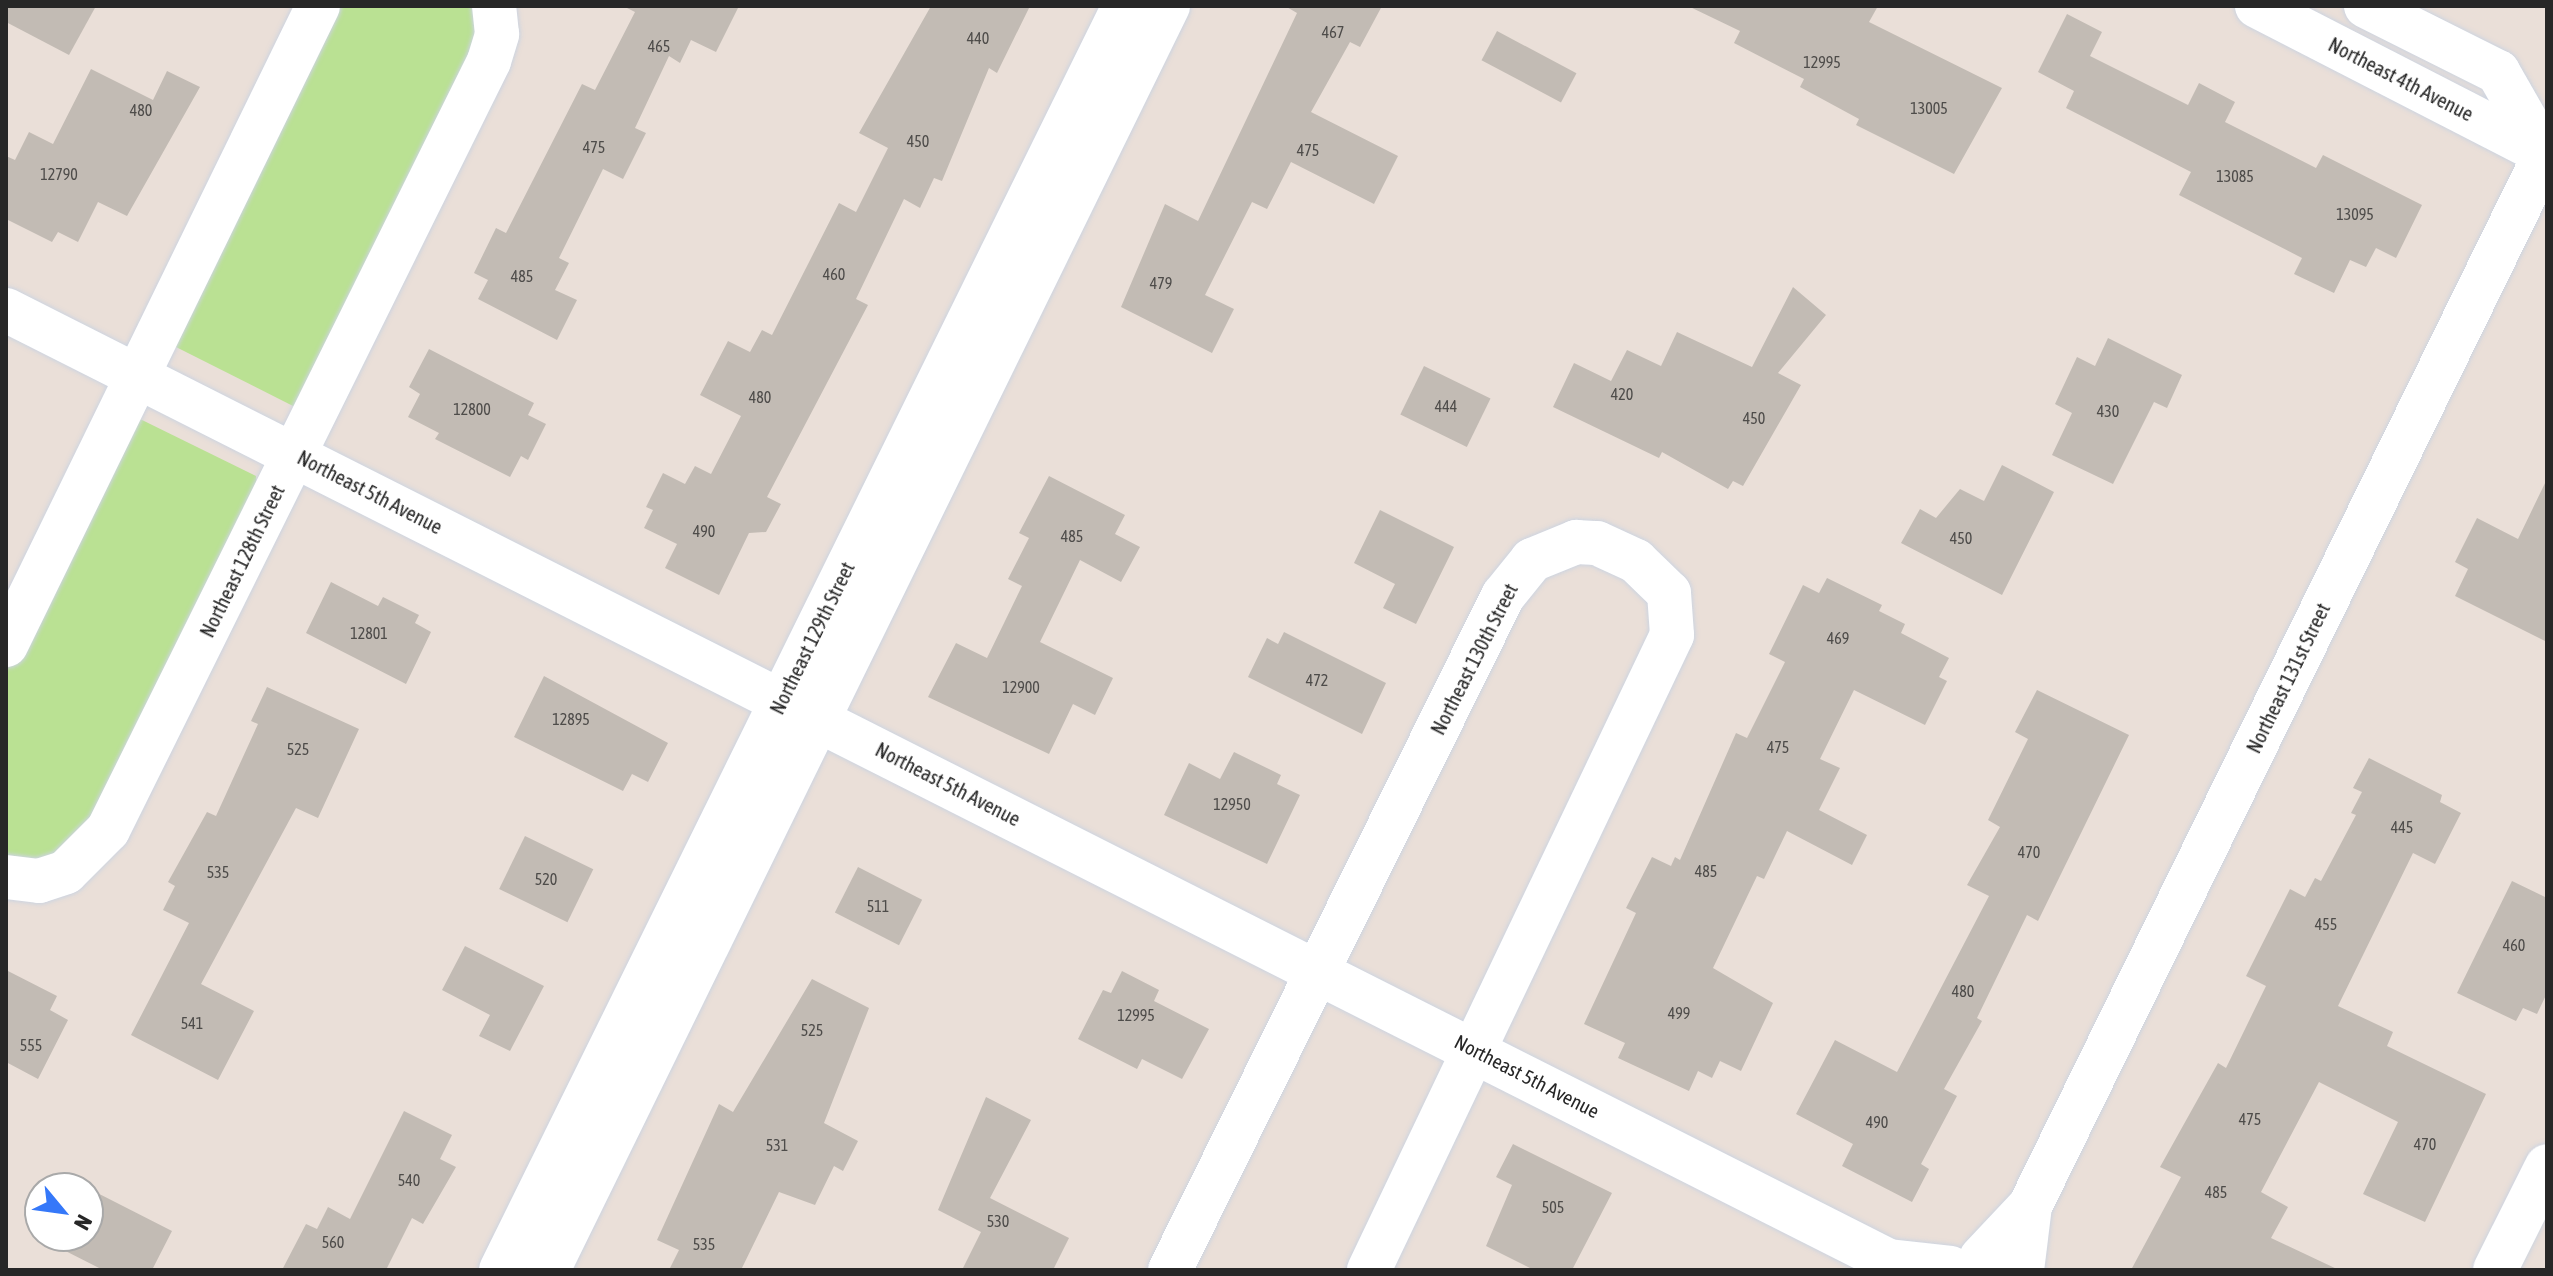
<!DOCTYPE html>
<style>
body{margin:0}
#map{position:relative;width:2553px;height:1276px;overflow:hidden;background:#eadfd8;font-family:"Asap Condensed",sans-serif}
div>[style]{position:absolute}
[style*='--x']{left:calc(var(--x)*1px);top:calc(var(--y)*1px);width:calc(var(--w)*1px);rotate:calc(var(--a)*1deg)}
.green>*{inset:0;background:#bae193}
.building>*{inset:0;background:#c2bbb4;transform-origin:0 0}
.roads{filter:drop-shadow(0 0 2px #cdd4e0) drop-shadow(0 0 2px #cdd4e0)}
.street>*{height:44px;margin:-22px;padding:0 22px;transform-origin:22px;border-radius:22px;background:#fff}
span{translate:-50% -50%;white-space:nowrap;text-align:center;line-height:1.15;-webkit-text-stroke:7px #fff;paint-order:stroke}
.number-label{font-size:16px;color:#4e4c4a}
.number-label span{-webkit-text-stroke-width:0}
.street-label{font-size:20px;color:#272727}
.frame{position:absolute;inset:0;border:8px solid #272727;pointer-events:none}
.north{position:absolute;left:24px;top:1172px;width:80px;height:80px;box-sizing:border-box;background:#fff;border:2px solid #a9a9a9;border-radius:50%;rotate:119deg;font-size:22px;font-weight:700;line-height:32px;text-align:center;color:#272727}
.north::after{content:'';display:block;margin:auto;width:28px;height:36px;background:#3578f9;clip-path:polygon(50% 0,100% 100%,50% 72%,0 100%)}
</style>
<div id="map">
<div class="green">
<i style="clip-path:polygon(333px 6px,478px 6px,483px 34px,295px 407px,172px 345px)"></i>
<i style="clip-path:polygon(140px 419px,256px 476px,257px 492px,115px 792px,54px 859px,6px 858px,6px 672px)"></i>
</div>
<div class="building">
<i style="clip-path:polygon(6px 6px,96px 6px,69px 55px,6px 22px)"></i>
<i style="clip-path:polygon(623px 6px,739px 6px,716px 52px,691px 40px,680px 63px,669px 56px,635px 128px,646px 133px,623px 179px,603px 169px,559px 258px,569px 263px,555px 290px,577px 300px,557px 340px,478px 299px,488px 280px,474px 273px,496px 228px,506px 233px,582px 84px,595px 90px,635px 12px)"></i>
<i style="clip-path:polygon(931px 6px,1030px 6px,997px 73px,989px 68px,942px 181px,934px 178px,920px 208px,904px 199px,856px 299px,868px 305px,767px 497px,781px 504px,766px 532px,749px 533px,719px 595px,665px 568px,677px 544px,644px 528px,653px 510px,646px 507px,663px 473px,685px 484px,695px 466px,711px 474px,741px 416px,700px 395px,728px 341px,750px 352px,762px 330px,772px 335px,839px 203px,856px 212px,888px 148px,859px 133px)"></i>
<i style="clip-path:polygon(1285px 6px,1382px 6px,1360px 47px,1350px 42px,1311px 112px,1398px 156px,1374px 204px,1291px 162px,1267px 209px,1252px 202px,1205px 295px,1234px 309px,1212px 353px,1121px 307px,1165px 204px,1198px 221px,1297px 13px)"></i>
<i style="clip-path:polygon(1688px 6px,1878px 6px,1869px 22px,2002px 88px,1954px 174px,1856px 125px,1859px 119px,1800px 87px,1804px 79px,1734px 43px,1740px 31px)"></i>
<i style="clip-path:polygon(2067px 14px,2102px 32px,2090px 56px,2188px 105px,2199px 83px,2235px 102px,2225px 122px,2316px 168px,2323px 155px,2422px 205px,2396px 258px,2376px 248px,2366px 267px,2350px 260px,2334px 293px,2294px 274px,2302px 258px,2179px 195px,2191px 172px,2066px 108px,2074px 91px,2038px 72px)"></i>
<i style="left:1497px;top:31px;width:90px;height:33px;rotate:28deg"></i>
<i style="clip-path:polygon(91px 69px,153px 100px,167px 71px,200px 87px,127px 216px,98px 202px,78px 242px,58px 232px,52px 242px,6px 219px,6px 156px,15px 160px,29px 132px,53px 144px)"></i>
<i style="clip-path:polygon(1793px 287px,1826px 315px,1778px 373px,1801px 385px,1743px 486px,1733px 481px,1728px 489px,1662px 452px,1659px 458px,1553px 407px,1574px 363px,1611px 381px,1627px 350px,1661px 366px,1677px 332px,1752px 367px)"></i>
<i style="clip-path:polygon(2108px 338px,2182px 375px,2167px 408px,2154px 402px,2113px 484px,2052px 455px,2072px 413px,2055px 404px,2077px 357px,2095px 366px)"></i>
<i style="clip-path:polygon(429px 349px,534px 403px,528px 415px,546px 424px,528px 460px,521px 456px,510px 477px,435px 439px,439px 433px,408px 417px,420px 394px,409px 387px)"></i>
<i style="left:1424px;top:366px;width:74px;height:54px;rotate:26deg"></i>
<i style="clip-path:polygon(2002px 465px,2054px 492px,2002px 595px,1901px 543px,1920px 509px,1936px 518px,1960px 489px,1984px 501px)"></i>
<i style="clip-path:polygon(1049px 476px,1125px 515px,1115px 534px,1140px 547px,1121px 582px,1080px 560px,1040px 642px,1113px 678px,1095px 715px,1073px 704px,1049px 754px,928px 697px,956px 643px,987px 658px,1022px 586px,1008px 579px,1029px 538px,1019px 533px)"></i>
<i style="clip-path:polygon(2547px 479px,2547px 642px,2455px 596px,2468px 569px,2455px 562px,2477px 518px,2518px 539px)"></i>
<i style="clip-path:polygon(1380px 510px,1454px 547px,1416px 624px,1383px 608px,1395px 584px,1354px 563px)"></i>
<i style="clip-path:polygon(1827px 578px,1882px 605px,1879px 611px,1905px 624px,1901px 633px,1949px 658px,1939px 677px,1947px 681px,1925px 725px,1854px 690px,1820px 759px,1840px 768px,1819px 810px,1867px 835px,1852px 865px,1787px 831px,1764px 879px,1757px 876px,1713px 968px,1773px 1003px,1741px 1071px,1720px 1061px,1712px 1078px,1698px 1071px,1689px 1091px,1618px 1058px,1625px 1043px,1584px 1024px,1636px 913px,1626px 908px,1652px 857px,1671px 866px,1675px 857px,1680px 860px,1736px 733px,1747px 738px,1785px 662px,1769px 654px,1803px 585px,1819px 593px)"></i>
<i style="clip-path:polygon(331px 582px,378px 606px,383px 597px,419px 615px,415px 623px,431px 632px,406px 684px,306px 633px)"></i>
<i style="clip-path:polygon(1284px 632px,1386px 683px,1362px 734px,1248px 677px,1267px 638px,1278px 644px)"></i>
<i style="clip-path:polygon(544px 676px,668px 743px,648px 782px,632px 774px,623px 791px,514px 737px)"></i>
<i style="clip-path:polygon(267px 687px,359px 729px,318px 818px,296px 808px,201px 984px,254px 1011px,218px 1080px,131px 1035px,189px 923px,163px 910px,175px 886px,168px 882px,207px 812px,216px 816px,258px 724px,251px 721px)"></i>
<i style="clip-path:polygon(2037px 690px,2129px 735px,2038px 921px,2027px 915px,1977px 1018px,1982px 1021px,1944px 1089px,1957px 1096px,1921px 1164px,1929px 1169px,1912px 1202px,1842px 1166px,1853px 1144px,1796px 1114px,1835px 1040px,1897px 1072px,1989px 896px,1967px 885px,2000px 827px,1988px 820px,2028px 739px,2015px 732px)"></i>
<i style="clip-path:polygon(1234px 752px,1281px 775px,1277px 784px,1300px 795px,1267px 864px,1164px 815px,1189px 763px,1220px 779px)"></i>
<i style="clip-path:polygon(2369px 758px,2442px 795px,2440px 802px,2461px 813px,2435px 864px,2413px 853px,2338px 1006px,2393px 1032px,2387px 1046px,2486px 1094px,2425px 1222px,2363px 1194px,2398px 1122px,2319px 1082px,2261px 1192px,2288px 1207px,2271px 1238px,2339px 1270px,2131px 1270px,2181px 1177px,2160px 1167px,2218px 1063px,2226px 1068px,2266px 986px,2246px 976px,2290px 889px,2305px 897px,2315px 878px,2321px 881px,2356px 815px,2351px 813px,2362px 792px,2353px 788px)"></i>
<i style="left:525px;top:836px;width:76px;height:59px;rotate:26deg"></i>
<i style="left:858px;top:867px;width:72px;height:51px;rotate:27deg"></i>
<i style="clip-path:polygon(2512px 881px,2547px 898px,2547px 993px,2537px 1014px,2523px 1008px,2516px 1021px,2457px 993px)"></i>
<i style="clip-path:polygon(465px 946px,544px 986px,510px 1051px,479px 1036px,490px 1015px,442px 990px)"></i>
<i style="clip-path:polygon(6px 970px,57px 996px,50px 1010px,68px 1020px,38px 1079px,6px 1062px)"></i>
<i style="clip-path:polygon(1122px 971px,1159px 990px,1154px 1001px,1209px 1029px,1182px 1079px,1142px 1059px,1137px 1069px,1078px 1039px,1103px 990px,1111px 993px)"></i>
<i style="clip-path:polygon(812px 979px,869px 1008px,824px 1123px,858px 1141px,843px 1171px,834px 1166px,815px 1205px,779px 1192px,741px 1270px,669px 1270px,679px 1250px,657px 1240px,719px 1104px,733px 1112px)"></i>
<i style="clip-path:polygon(986px 1097px,1031px 1120px,990px 1198px,1069px 1238px,1053px 1270px,962px 1270px,981px 1232px,938px 1210px)"></i>
<i style="clip-path:polygon(404px 1111px,452px 1135px,440px 1159px,456px 1167px,423px 1224px,412px 1218px,386px 1270px,282px 1270px,306px 1224px,317px 1229px,328px 1207px,350px 1219px)"></i>
<i style="clip-path:polygon(1513px 1144px,1612px 1193px,1572px 1270px,1534px 1270px,1486px 1246px,1512px 1185px,1496px 1177px)"></i>
<i style="clip-path:polygon(64px 1176px,172px 1231px,152px 1270px,103px 1270px,34px 1235px,40px 1223px,40px 1236px,88px 1236px,88px 1188px,58px 1188px)"></i>
</div>
<div class="roads">
<div class="street">
<i style="--x:2257;--y:6;--w:326;--a:27.2"></i>
<i style="--x:2366;--y:6;--w:148;--a:26.6"></i>
<i style="--x:2498;--y:72;--w:95;--a:60.2"></i>
<i style="--x:6;--y:310;--w:2110;--a:26.8"></i>
<i style="--x:1889;--y:1261;--w:62;--a:6.4"></i>
<i style="--x:6;--y:645;--w:711;--a:-63.98"></i>
<i style="--x:6;--y:877;--w:33;--a:7"></i>
<i style="--x:39;--y:881;--w:28;--a:-18"></i>
<i style="--x:66;--y:872;--w:59;--a:-45"></i>
<i style="--x:108;--y:830;--w:858;--a:-63.64"></i>
<i style="--x:489;--y:61;--w:28;--a:-73"></i>
<i style="--x:497;--y:34;--w:28;--a:-96"></i>
<i style="--x:1981;--y:1258;--w:71;--a:-46.7"></i>
<i style="--x:2030;--y:1206;--w:1176;--a:-63.91"></i>
<i style="--x:501;--y:1270;--w:1409;--a:-63.76"></i>
<i style="--x:548;--y:1270;--w:1408;--a:-63.87"></i>
<i style="--x:1170;--y:1270;--w:752;--a:-63.71"></i>
<i style="--x:1503;--y:596;--w:46;--a:-51.1"></i>
<i style="--x:1532;--y:560;--w:48;--a:-22.2"></i>
<i style="--x:1576;--y:542;--w:21;--a:3"></i>
<i style="--x:1597;--y:543;--w:43;--a:24.8"></i>
<i style="--x:1636;--y:561;--w:46;--a:44.1"></i>
<i style="--x:1669;--y:593;--w:42;--a:85.9"></i>
<i style="--x:1672;--y:635;--w:704;--a:115.51"></i>
<i style="--x:2022;--y:1270;--w:64;--a:-82.9"></i>
<i style="--x:2495;--y:1270;--w:116;--a:-63.4"></i>
</div>
</div>
<div class="number-label">
<span style="left:1333px;top:32px">467</span>
<span style="left:978px;top:38px">440</span>
<span style="left:659px;top:46px">465</span>
<span style="left:1822px;top:62px">12995</span>
<span style="left:1929px;top:108px">13005</span>
<span style="left:141px;top:110px">480</span>
<span style="left:918px;top:141px">450</span>
<span style="left:594px;top:147px">475</span>
<span style="left:1308px;top:150px">475</span>
<span style="left:59px;top:174px">12790</span>
<span style="left:2235px;top:176px">13085</span>
<span style="left:2355px;top:214px">13095</span>
<span style="left:834px;top:274px">460</span>
<span style="left:522px;top:276px">485</span>
<span style="left:1161px;top:283px">479</span>
<span style="left:1622px;top:394px">420</span>
<span style="left:760px;top:397px">480</span>
<span style="left:1446px;top:406px">444</span>
<span style="left:472px;top:409px">12800</span>
<span style="left:2108px;top:411px">430</span>
<span style="left:1754px;top:418px">450</span>
<span style="left:704px;top:531px">490</span>
<span style="left:1072px;top:536px">485</span>
<span style="left:1961px;top:538px">450</span>
<span style="left:369px;top:633px">12801</span>
<span style="left:1838px;top:638px">469</span>
<span style="left:1317px;top:680px">472</span>
<span style="left:1021px;top:687px">12900</span>
<span style="left:571px;top:719px">12895</span>
<span style="left:1778px;top:747px">475</span>
<span style="left:298px;top:749px">525</span>
<span style="left:1232px;top:804px">12950</span>
<span style="left:2402px;top:827px">445</span>
<span style="left:2029px;top:852px">470</span>
<span style="left:1706px;top:871px">485</span>
<span style="left:218px;top:872px">535</span>
<span style="left:546px;top:879px">520</span>
<span style="left:878px;top:906px">511</span>
<span style="left:2326px;top:924px">455</span>
<span style="left:2514px;top:945px">460</span>
<span style="left:1963px;top:991px">480</span>
<span style="left:1679px;top:1013px">499</span>
<span style="left:1136px;top:1015px">12995</span>
<span style="left:192px;top:1023px">541</span>
<span style="left:812px;top:1030px">525</span>
<span style="left:31px;top:1045px">555</span>
<span style="left:2250px;top:1119px">475</span>
<span style="left:1877px;top:1122px">490</span>
<span style="left:2425px;top:1144px">470</span>
<span style="left:777px;top:1145px">531</span>
<span style="left:409px;top:1180px">540</span>
<span style="left:2216px;top:1192px">485</span>
<span style="left:1553px;top:1207px">505</span>
<span style="left:998px;top:1221px">530</span>
<span style="left:333px;top:1242px">560</span>
<span style="left:704px;top:1244px">535</span>
</div>
<div class="street-label">
<span style="left:2401px;top:79px;rotate:27deg">Northeast 4th Avenue</span>
<span style="left:370px;top:492px;rotate:27deg">Northeast 5th Avenue</span>
<span style="left:242px;top:561px;rotate:-64deg">Northeast 128th Street</span>
<span style="left:812px;top:638px;rotate:-64deg">Northeast 129th Street</span>
<span style="left:1474px;top:659px;rotate:-63deg">Northeast 130th Street</span>
<span style="left:2288px;top:678px;rotate:-64deg">Northeast 131st Street</span>
<span style="left:948px;top:784px;rotate:27deg">Northeast 5th Avenue</span>
<span style="left:1527px;top:1076px;rotate:27deg">Northeast 5th Avenue</span>
</div>
<div class="frame"></div>
<div class="north">N</div>
</div>
